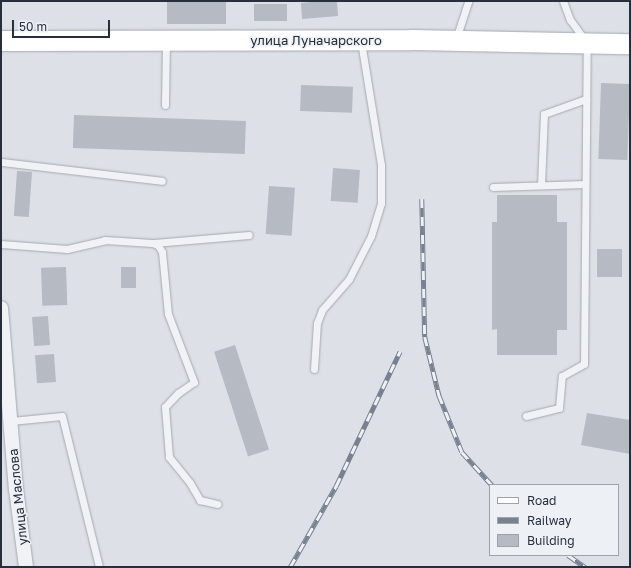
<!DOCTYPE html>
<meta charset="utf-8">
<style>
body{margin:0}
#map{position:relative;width:631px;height:568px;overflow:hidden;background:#dde1e7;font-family:"Golos Text",sans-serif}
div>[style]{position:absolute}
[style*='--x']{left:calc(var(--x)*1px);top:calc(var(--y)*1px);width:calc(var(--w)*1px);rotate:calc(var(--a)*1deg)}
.building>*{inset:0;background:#b5bac3;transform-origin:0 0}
.roads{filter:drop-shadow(0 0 1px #a3a8b1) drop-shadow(0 0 1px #a3a8b1)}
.lane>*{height:7px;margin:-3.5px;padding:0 3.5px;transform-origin:3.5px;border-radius:3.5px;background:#f0f2f5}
.street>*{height:14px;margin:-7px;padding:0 7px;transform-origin:7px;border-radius:7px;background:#f0f2f5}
.secondary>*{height:20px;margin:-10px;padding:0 10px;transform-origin:10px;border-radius:10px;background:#fff}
.rail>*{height:4.5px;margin-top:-2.25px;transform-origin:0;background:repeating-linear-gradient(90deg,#edf0f4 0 9px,#778190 0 18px);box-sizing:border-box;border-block:1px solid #778190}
span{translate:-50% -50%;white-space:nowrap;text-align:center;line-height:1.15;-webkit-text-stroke:3px #edf0f4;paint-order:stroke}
.street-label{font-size:13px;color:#272f3d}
.frame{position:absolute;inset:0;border:2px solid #272f3d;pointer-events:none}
.legend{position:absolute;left:489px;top:484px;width:130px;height:72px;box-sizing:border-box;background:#edf0f4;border:1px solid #9ea3ab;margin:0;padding:5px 7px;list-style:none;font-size:12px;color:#272f3d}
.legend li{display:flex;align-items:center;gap:8px;height:20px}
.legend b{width:20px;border:1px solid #9ea3ab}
.scale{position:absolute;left:12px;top:20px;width:98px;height:18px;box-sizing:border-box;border:2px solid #272f3d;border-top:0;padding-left:5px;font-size:12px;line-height:14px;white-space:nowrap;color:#272f3d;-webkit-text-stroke:3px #edf0f4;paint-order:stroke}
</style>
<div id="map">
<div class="building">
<i style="left:167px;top:1px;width:59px;height:23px"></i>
<i style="clip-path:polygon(321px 1px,337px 1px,338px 16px,302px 19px,301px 3px)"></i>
<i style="left:254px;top:4px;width:33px;height:17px"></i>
<i style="left:601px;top:83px;width:29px;height:76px;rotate:2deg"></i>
<i style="left:301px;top:85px;width:52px;height:26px;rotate:2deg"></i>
<i style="left:74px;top:115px;width:172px;height:33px;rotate:2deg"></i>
<i style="left:333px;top:168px;width:27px;height:33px;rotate:4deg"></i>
<i style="left:17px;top:171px;width:15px;height:45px;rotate:4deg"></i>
<i style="left:269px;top:186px;width:26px;height:48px;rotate:4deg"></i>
<i style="clip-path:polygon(497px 195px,557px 195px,557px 222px,567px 222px,567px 330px,557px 330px,557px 355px,497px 355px,497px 329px,492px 330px,492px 222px,497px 222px)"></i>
<i style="left:597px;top:249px;width:25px;height:28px"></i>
<i style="left:66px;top:267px;width:38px;height:25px;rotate:88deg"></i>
<i style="left:121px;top:267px;width:15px;height:21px"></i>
<i style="left:48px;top:316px;width:29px;height:16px;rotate:86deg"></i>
<i style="left:235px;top:345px;width:110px;height:22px;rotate:72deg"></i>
<i style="left:54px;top:354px;width:28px;height:19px;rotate:86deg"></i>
<i style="clip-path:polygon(587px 413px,630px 420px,630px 454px,581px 445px)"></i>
</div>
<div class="roads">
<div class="lane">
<i style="--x:456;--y:39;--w:40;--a:-72"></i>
<i style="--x:165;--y:105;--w:62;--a:-89.1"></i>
<i style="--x:1;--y:162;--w:162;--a:6.7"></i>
<i style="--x:541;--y:185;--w:71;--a:-87.6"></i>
<i style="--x:544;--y:114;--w:45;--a:-19.7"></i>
<i style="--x:493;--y:187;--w:92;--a:-1.9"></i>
<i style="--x:154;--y:243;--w:95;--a:-4.8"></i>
<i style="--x:1;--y:244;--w:66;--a:4.3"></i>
<i style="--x:67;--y:249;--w:39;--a:-13"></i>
<i style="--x:105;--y:240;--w:47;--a:3.7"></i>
<i style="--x:152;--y:243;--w:6;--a:18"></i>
<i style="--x:158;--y:245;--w:8;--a:60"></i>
<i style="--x:162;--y:252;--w:62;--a:84.5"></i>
<i style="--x:168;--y:314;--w:73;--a:69.1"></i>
<i style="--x:194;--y:382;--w:19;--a:145"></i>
<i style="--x:178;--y:393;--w:19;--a:133"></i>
<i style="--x:165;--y:407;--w:50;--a:85.4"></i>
<i style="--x:169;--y:457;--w:33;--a:51"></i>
<i style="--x:190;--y:483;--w:20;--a:60"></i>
<i style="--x:200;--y:500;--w:18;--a:13"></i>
<i style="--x:314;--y:369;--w:46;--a:-86.3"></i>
<i style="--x:317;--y:323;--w:14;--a:-69"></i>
<i style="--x:322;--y:310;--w:41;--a:-48.9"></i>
<i style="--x:349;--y:279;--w:48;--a:-62.9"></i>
<i style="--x:371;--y:236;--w:34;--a:-73"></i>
<i style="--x:381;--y:203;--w:38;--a:-90"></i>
<i style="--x:381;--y:165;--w:126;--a:-99.2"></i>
<i style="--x:526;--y:416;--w:34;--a:-14"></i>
<i style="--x:559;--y:408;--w:32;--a:-85"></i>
<i style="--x:562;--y:376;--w:25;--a:-29"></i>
<i style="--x:584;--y:364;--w:321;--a:-89.5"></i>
<i style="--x:587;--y:43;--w:29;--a:-126"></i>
<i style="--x:570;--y:20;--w:20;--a:-110"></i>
<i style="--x:11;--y:421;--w:51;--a:-5.6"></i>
<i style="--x:62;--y:416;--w:155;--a:76.2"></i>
</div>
<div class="street">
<i style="--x:1;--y:308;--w:182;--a:85.3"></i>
<i style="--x:16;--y:489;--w:79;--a:82.7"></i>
</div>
<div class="secondary">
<i style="--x:1;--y:41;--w:411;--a:-0.1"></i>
<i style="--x:412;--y:40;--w:218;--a:1.1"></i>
</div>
</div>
<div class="rail">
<i style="--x:422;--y:199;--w:138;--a:88.8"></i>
<i style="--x:425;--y:337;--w:60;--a:76.4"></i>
<i style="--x:439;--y:395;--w:61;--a:68"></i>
<i style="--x:462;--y:452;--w:45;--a:47.7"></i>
<i style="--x:568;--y:555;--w:21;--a:35"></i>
<i style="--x:290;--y:567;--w:93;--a:-60.4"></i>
<i style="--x:336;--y:486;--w:149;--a:-64.6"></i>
</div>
<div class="street-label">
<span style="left:316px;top:40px">улица Луначарского</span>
<span style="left:18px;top:497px;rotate:-96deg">улица Маслова</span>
</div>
<div class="frame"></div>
<ul class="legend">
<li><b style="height:5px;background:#fff"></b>Road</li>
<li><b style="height:5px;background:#778190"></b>Railway</li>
<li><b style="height:11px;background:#b5bac3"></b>Building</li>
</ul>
<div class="scale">50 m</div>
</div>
